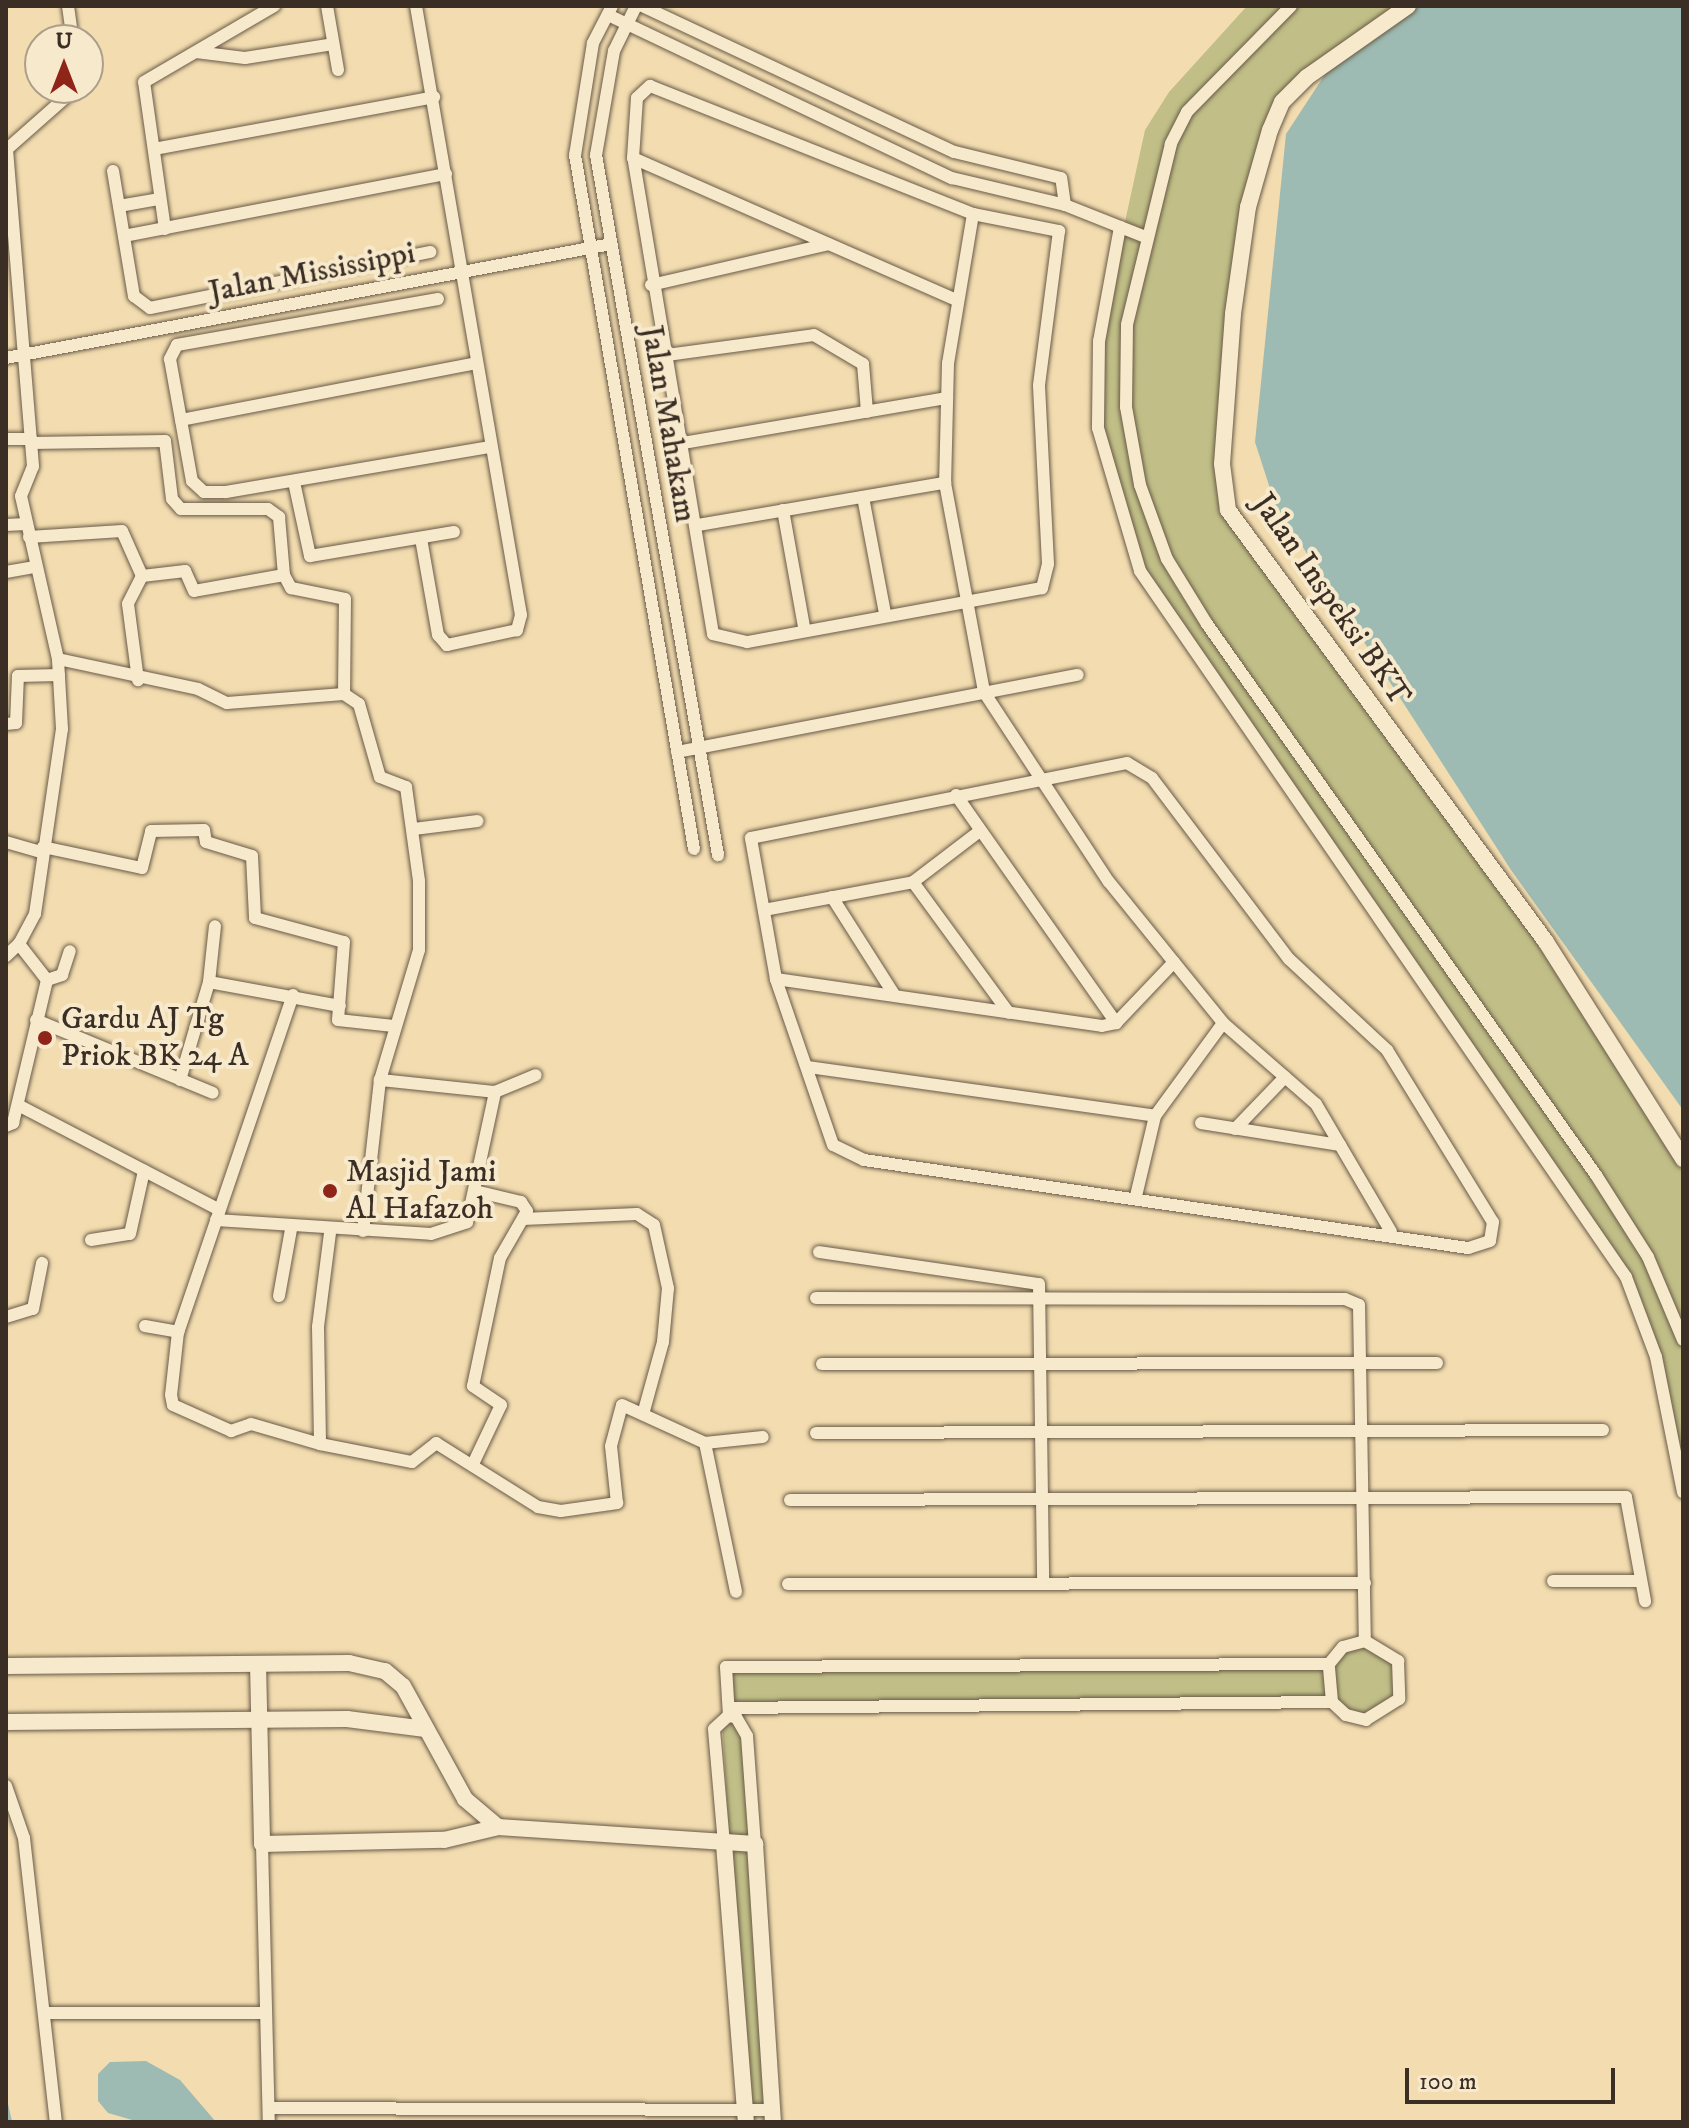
<!DOCTYPE html>
<style>
body{margin:0}
#map{position:relative;width:1689px;height:2128px;overflow:hidden;background:#f3ddb0;font-family:"IM FELL DW Pica",serif}
div>[style]{position:absolute}
[style*='--x']{left:calc(var(--x)*1px);top:calc(var(--y)*1px);width:calc(var(--w)*1px);rotate:calc(var(--a)*1deg)}
.green>*{inset:0;background:#c1bf87}
.water>*{inset:0;background:#9dbbb2}
.stream>*{height:4px;margin:-2px;padding:0 2px;transform-origin:2px;border-radius:2px;background:#9dbbb2}
.roads{filter:drop-shadow(0 0 2px #695a48) drop-shadow(0 0 2px #695a48)}
.minor>*{height:12px;margin:-6px;padding:0 6px;transform-origin:6px;border-radius:6px;background:#f7e9cc}
.tertiary>*{height:16px;margin:-8px;padding:0 8px;transform-origin:8px;border-radius:8px;background:#f7e9cc}
.dots>*{width:22px;height:22px;translate:-50% -50%;box-sizing:border-box;border:4px solid #f7e9cc;border-radius:50%}
span{translate:-50% -50%;white-space:nowrap;text-align:center;line-height:1.15;-webkit-text-stroke:8px #f7e9cc;paint-order:stroke}
.street-label{font-size:32px;color:#3b2e25}
.poi-label{font-size:32px;color:#3b2e25}
.left{translate:0 -50%;text-align:left}
.frame{position:absolute;inset:0;border:8px solid #3b2e25;pointer-events:none}
.north{position:absolute;left:24px;top:24px;width:80px;height:80px;box-sizing:border-box;background:#f7e9cc;border:2px solid #ac9e89;border-radius:50%;rotate:0deg;font-size:22px;font-weight:700;line-height:32px;text-align:center;color:#3b2e25}
.north::after{content:'';display:block;margin:auto;width:28px;height:36px;background:#8f2418;clip-path:polygon(50% 0,100% 100%,50% 72%,0 100%)}
.scale{position:absolute;left:1405px;top:2068px;width:210px;height:36px;box-sizing:border-box;border:4px solid #3b2e25;border-top:0;padding-left:10px;font-size:24px;line-height:28px;white-space:nowrap;color:#3b2e25;-webkit-text-stroke:6px #f7e9cc;paint-order:stroke}
</style>
<div id="map">
<div class="green">
<i style="clip-path:polygon(1247px 6px,1409px 6px,1282px 102px,1238px 269px,1228px 509px,1534px 926px,1683px 1159px,1683px 1499px,1656px 1358px,1626px 1277px,1140px 571px,1098px 428px,1099px 341px,1145px 130px,1169px 92px)"></i>
<i style="clip-path:polygon(1365px 1641px,1398px 1661px,1399px 1699px,1366px 1720px,1331px 1702px,729px 1708px,726px 1667px,1328px 1664px,1343px 1647px)"></i>
<i style="clip-path:polygon(722px 1717px,744px 1726px,772px 2110px,745px 2111px)"></i>
</div>
<div class="water">
<i style="clip-path:polygon(1408px 6px,1683px 6px,1683px 1110px,1511px 870px,1275px 504px,1255px 442px,1286px 134px,1341px 50px)"></i>
<i style="clip-path:polygon(146px 2061px,180px 2080px,216px 2122px,139px 2122px,108px 2113px,98px 2101px,98px 2074px,110px 2062px)"></i>
</div>
<div class="stream">
<i style="--x:6;--y:2104;--w:18;--a:77"></i>
</div>
<div class="roads">
<div class="minor">
<i style="--x:68;--y:6;--w:34;--a:82"></i>
<i style="--x:327;--y:6;--w:65;--a:80.2"></i>
<i style="--x:416;--y:6;--w:618;--a:80.22"></i>
<i style="--x:521;--y:615;--w:16;--a:105"></i>
<i style="--x:517;--y:630;--w:72;--a:167.9"></i>
<i style="--x:447;--y:645;--w:13;--a:-132"></i>
<i style="--x:438;--y:635;--w:97;--a:-100"></i>
<i style="--x:612;--y:6;--w:42;--a:117.2"></i>
<i style="--x:593;--y:43;--w:113;--a:99.1"></i>
<i style="--x:575;--y:155;--w:704;--a:80.27"></i>
<i style="--x:636;--y:6;--w:50;--a:116.1"></i>
<i style="--x:614;--y:51;--w:106;--a:99.8"></i>
<i style="--x:596;--y:155;--w:711;--a:80.11"></i>
<i style="--x:1291;--y:6;--w:148;--a:134.5"></i>
<i style="--x:1187;--y:112;--w:36;--a:117"></i>
<i style="--x:1171;--y:144;--w:186;--a:103.7"></i>
<i style="--x:1127;--y:325;--w:82;--a:90.7"></i>
<i style="--x:1126;--y:407;--w:79;--a:79.8"></i>
<i style="--x:1140;--y:485;--w:79;--a:70"></i>
<i style="--x:1167;--y:559;--w:76;--a:58.4"></i>
<i style="--x:1207;--y:624;--w:674;--a:54.78"></i>
<i style="--x:1596;--y:1175;--w:97;--a:57.6"></i>
<i style="--x:1648;--y:1257;--w:90;--a:67.1"></i>
<i style="--x:608;--y:15;--w:381;--a:25.4"></i>
<i style="--x:952;--y:178;--w:116;--a:13.4"></i>
<i style="--x:1065;--y:205;--w:27;--a:-98"></i>
<i style="--x:1061;--y:178;--w:110;--a:-166.3"></i>
<i style="--x:954;--y:152;--w:344;--a:-154.9"></i>
<i style="--x:196;--y:52;--w:49;--a:7"></i>
<i style="--x:245;--y:58;--w:89;--a:-9"></i>
<i style="--x:650;--y:86;--w:347;--a:21.6"></i>
<i style="--x:973;--y:214;--w:88;--a:11.2"></i>
<i style="--x:1059;--y:231;--w:156;--a:97.4"></i>
<i style="--x:1039;--y:386;--w:178;--a:87.1"></i>
<i style="--x:1048;--y:564;--w:25;--a:104"></i>
<i style="--x:1042;--y:588;--w:300;--a:169.6"></i>
<i style="--x:747;--y:642;--w:35;--a:-167"></i>
<i style="--x:713;--y:634;--w:483;--a:-99.5"></i>
<i style="--x:633;--y:158;--w:60;--a:-86.2"></i>
<i style="--x:637;--y:98;--w:18;--a:-43"></i>
<i style="--x:154;--y:149;--w:285;--a:-10.5"></i>
<i style="--x:6;--y:150;--w:94;--a:-41.5"></i>
<i style="--x:633;--y:158;--w:355;--a:23.7"></i>
<i style="--x:113;--y:171;--w:127;--a:80.5"></i>
<i style="--x:134;--y:296;--w:20;--a:37"></i>
<i style="--x:150;--y:308;--w:286;--a:-11.3"></i>
<i style="--x:1065;--y:205;--w:89;--a:21.7"></i>
<i style="--x:119;--y:206;--w:40;--a:-10"></i>
<i style="--x:973;--y:214;--w:151;--a:99.5"></i>
<i style="--x:948;--y:363;--w:120;--a:91.4"></i>
<i style="--x:945;--y:483;--w:213;--a:79.4"></i>
<i style="--x:984;--y:692;--w:227;--a:56.7"></i>
<i style="--x:1109;--y:882;--w:181;--a:51"></i>
<i style="--x:1223;--y:1023;--w:123;--a:41.1"></i>
<i style="--x:1316;--y:1104;--w:148;--a:59.6"></i>
<i style="--x:1120;--y:227;--w:116;--a:100.4"></i>
<i style="--x:1099;--y:341;--w:87;--a:90.7"></i>
<i style="--x:1098;--y:428;--w:149;--a:73.6"></i>
<i style="--x:1140;--y:571;--w:857;--a:55.46"></i>
<i style="--x:1626;--y:1277;--w:85;--a:69.4"></i>
<i style="--x:1656;--y:1357;--w:138;--a:78.7"></i>
<i style="--x:165;--y:229;--w:148;--a:-98.1"></i>
<i style="--x:144;--y:82;--w:151;--a:-30.3"></i>
<i style="--x:124;--y:236;--w:328;--a:-10.9"></i>
<i style="--x:651;--y:285;--w:182;--a:-13"></i>
<i style="--x:438;--y:299;--w:265;--a:170"></i>
<i style="--x:177;--y:345;--w:16;--a:117"></i>
<i style="--x:170;--y:359;--w:124;--a:79.8"></i>
<i style="--x:192;--y:481;--w:16;--a:43"></i>
<i style="--x:204;--y:492;--w:22;--a:0"></i>
<i style="--x:226;--y:492;--w:268;--a:-9.7"></i>
<i style="--x:667;--y:355;--w:148;--a:-7.7"></i>
<i style="--x:814;--y:335;--w:57;--a:30.6"></i>
<i style="--x:863;--y:364;--w:48;--a:85.2"></i>
<i style="--x:6;--y:358;--w:616;--a:-10.67"></i>
<i style="--x:181;--y:420;--w:300;--a:-10.9"></i>
<i style="--x:6;--y:439;--w:25;--a:0"></i>
<i style="--x:31;--y:443;--w:134;--a:-0.9"></i>
<i style="--x:165;--y:441;--w:58;--a:83.1"></i>
<i style="--x:172;--y:499;--w:13;--a:48"></i>
<i style="--x:181;--y:509;--w:87;--a:0"></i>
<i style="--x:268;--y:509;--w:14;--a:36"></i>
<i style="--x:279;--y:517;--w:58;--a:85.1"></i>
<i style="--x:284;--y:575;--w:91;--a:169.9"></i>
<i style="--x:194;--y:591;--w:22;--a:-114"></i>
<i style="--x:185;--y:571;--w:43;--a:173.4"></i>
<i style="--x:683;--y:443;--w:268;--a:-9.7"></i>
<i style="--x:294;--y:482;--w:76;--a:77.8"></i>
<i style="--x:310;--y:556;--w:146;--a:-9.5"></i>
<i style="--x:863;--y:497;--w:118;--a:79.3"></i>
<i style="--x:783;--y:510;--w:119;--a:79.8"></i>
<i style="--x:6;--y:525;--w:20;--a:-3"></i>
<i style="--x:698;--y:525;--w:251;--a:-9.7"></i>
<i style="--x:29;--y:537;--w:93;--a:-3.7"></i>
<i style="--x:122;--y:531;--w:49;--a:66"></i>
<i style="--x:142;--y:576;--w:31;--a:117"></i>
<i style="--x:128;--y:604;--w:77;--a:82.5"></i>
<i style="--x:6;--y:572;--w:28;--a:-10"></i>
<i style="--x:284;--y:575;--w:15;--a:62"></i>
<i style="--x:291;--y:588;--w:55;--a:11.5"></i>
<i style="--x:345;--y:599;--w:95;--a:90.6"></i>
<i style="--x:58;--y:659;--w:143;--a:12.1"></i>
<i style="--x:198;--y:689;--w:32;--a:26"></i>
<i style="--x:227;--y:703;--w:117;--a:-4.4"></i>
<i style="--x:344;--y:694;--w:18;--a:34"></i>
<i style="--x:359;--y:704;--w:76;--a:74"></i>
<i style="--x:380;--y:777;--w:28;--a:21"></i>
<i style="--x:406;--y:787;--w:95;--a:82.1"></i>
<i style="--x:419;--y:881;--w:69;--a:90"></i>
<i style="--x:419;--y:950;--w:136;--a:106.7"></i>
<i style="--x:380;--y:1080;--w:152;--a:96.4"></i>
<i style="--x:6;--y:724;--w:10;--a:-6"></i>
<i style="--x:16;--y:723;--w:47;--a:-87.6"></i>
<i style="--x:18;--y:676;--w:41;--a:-1.4"></i>
<i style="--x:677;--y:752;--w:408;--a:-10.9"></i>
<i style="--x:1127;--y:763;--w:29;--a:31"></i>
<i style="--x:1152;--y:778;--w:227;--a:52.9"></i>
<i style="--x:1289;--y:959;--w:134;--a:42.9"></i>
<i style="--x:1387;--y:1050;--w:202;--a:58.4"></i>
<i style="--x:1493;--y:1222;--w:19;--a:99"></i>
<i style="--x:1490;--y:1241;--w:23;--a:162"></i>
<i style="--x:1468;--y:1248;--w:610;--a:-171.71"></i>
<i style="--x:864;--y:1160;--w:34;--a:-154"></i>
<i style="--x:833;--y:1145;--w:176;--a:-109"></i>
<i style="--x:776;--y:979;--w:143;--a:-100.1"></i>
<i style="--x:751;--y:838;--w:383;--a:-11.3"></i>
<i style="--x:956;--y:795;--w:279;--a:54.9"></i>
<i style="--x:414;--y:829;--w:64;--a:-7.2"></i>
<i style="--x:6;--y:842;--w:37;--a:16"></i>
<i style="--x:43;--y:847;--w:101;--a:12"></i>
<i style="--x:142;--y:868;--w:38;--a:-76"></i>
<i style="--x:151;--y:831;--w:53;--a:-1.1"></i>
<i style="--x:204;--y:830;--w:12;--a:81"></i>
<i style="--x:206;--y:842;--w:48;--a:16.9"></i>
<i style="--x:252;--y:856;--w:62;--a:87.2"></i>
<i style="--x:255;--y:918;--w:92;--a:15.1"></i>
<i style="--x:344;--y:942;--w:78;--a:94.4"></i>
<i style="--x:338;--y:1020;--w:56;--a:6.1"></i>
<i style="--x:913;--y:882;--w:162;--a:53.8"></i>
<i style="--x:832;--y:897;--w:117;--a:57.5"></i>
<i style="--x:764;--y:910;--w:152;--a:-10.6"></i>
<i style="--x:913;--y:882;--w:84;--a:-37.3"></i>
<i style="--x:6;--y:956;--w:18;--a:-43"></i>
<i style="--x:776;--y:979;--w:329;--a:8.2"></i>
<i style="--x:1102;--y:1026;--w:14;--a:-12"></i>
<i style="--x:1116;--y:1023;--w:84;--a:-46.4"></i>
<i style="--x:47;--y:980;--w:16;--a:-18"></i>
<i style="--x:62;--y:975;--w:25;--a:-72"></i>
<i style="--x:209;--y:982;--w:133;--a:10.4"></i>
<i style="--x:293;--y:995;--w:356;--a:108.8"></i>
<i style="--x:178;--y:1332;--w:63;--a:96.3"></i>
<i style="--x:171;--y:1395;--w:10;--a:79"></i>
<i style="--x:173;--y:1405;--w:64;--a:24.1"></i>
<i style="--x:231;--y:1431;--w:21;--a:-19"></i>
<i style="--x:251;--y:1424;--w:72;--a:16.2"></i>
<i style="--x:36;--y:1020;--w:191;--a:22.4"></i>
<i style="--x:808;--y:1067;--w:350;--a:8"></i>
<i style="--x:180;--y:1080;--w:102;--a:-73.5"></i>
<i style="--x:209;--y:982;--w:56;--a:-83.9"></i>
<i style="--x:495;--y:1092;--w:44;--a:-22.5"></i>
<i style="--x:18;--y:1105;--w:225;--a:27.5"></i>
<i style="--x:1201;--y:1123;--w:141;--a:9"></i>
<i style="--x:6;--y:1126;--w:8;--a:-23"></i>
<i style="--x:13;--y:1123;--w:147;--a:-76.6"></i>
<i style="--x:47;--y:980;--w:46;--a:-127.9"></i>
<i style="--x:19;--y:944;--w:34;--a:-62"></i>
<i style="--x:35;--y:914;--w:187;--a:-81.7"></i>
<i style="--x:62;--y:729;--w:70;--a:-93.3"></i>
<i style="--x:58;--y:659;--w:167;--a:-102.8"></i>
<i style="--x:21;--y:496;--w:32;--a:-68"></i>
<i style="--x:33;--y:466;--w:318;--a:-94.7"></i>
<i style="--x:1235;--y:1129;--w:72;--a:-46.1"></i>
<i style="--x:1136;--y:1196;--w:82;--a:-76.6"></i>
<i style="--x:1155;--y:1116;--w:115;--a:-53.8"></i>
<i style="--x:523;--y:1219;--w:114;--a:-2.5"></i>
<i style="--x:637;--y:1214;--w:20;--a:33"></i>
<i style="--x:654;--y:1225;--w:65;--a:77.5"></i>
<i style="--x:668;--y:1288;--w:54;--a:95.3"></i>
<i style="--x:663;--y:1342;--w:75;--a:105.5"></i>
<i style="--x:216;--y:1220;--w:215;--a:3.7"></i>
<i style="--x:431;--y:1234;--w:38;--a:-18"></i>
<i style="--x:467;--y:1222;--w:133;--a:-77.8"></i>
<i style="--x:495;--y:1092;--w:116;--a:-174"></i>
<i style="--x:330;--y:1233;--w:95;--a:97.3"></i>
<i style="--x:318;--y:1327;--w:117;--a:89"></i>
<i style="--x:320;--y:1444;--w:94;--a:11.1"></i>
<i style="--x:412;--y:1462;--w:31;--a:-38"></i>
<i style="--x:436;--y:1443;--w:120;--a:32.1"></i>
<i style="--x:538;--y:1507;--w:23;--a:10"></i>
<i style="--x:561;--y:1511;--w:57;--a:-8.1"></i>
<i style="--x:617;--y:1503;--w:57;--a:-96"></i>
<i style="--x:611;--y:1446;--w:42;--a:-75"></i>
<i style="--x:622;--y:1405;--w:91;--a:24.6"></i>
<i style="--x:705;--y:1443;--w:58;--a:-5.9"></i>
<i style="--x:91;--y:1240;--w:39;--a:-9"></i>
<i style="--x:130;--y:1234;--w:65;--a:-77.5"></i>
<i style="--x:819;--y:1252;--w:222;--a:8.3"></i>
<i style="--x:1039;--y:1284;--w:299;--a:89.2"></i>
<i style="--x:279;--y:1296;--w:68;--a:-79.8"></i>
<i style="--x:816;--y:1298;--w:529;--a:0.11"></i>
<i style="--x:1345;--y:1299;--w:15;--a:23"></i>
<i style="--x:1359;--y:1305;--w:336;--a:89"></i>
<i style="--x:6;--y:1317;--w:28;--a:-17"></i>
<i style="--x:33;--y:1309;--w:47;--a:-78.9"></i>
<i style="--x:145;--y:1326;--w:34;--a:10"></i>
<i style="--x:822;--y:1364;--w:615;--a:-0.09"></i>
<i style="--x:816;--y:1433;--w:787;--a:-0.22"></i>
<i style="--x:705;--y:1443;--w:152;--a:78.2"></i>
<i style="--x:473;--y:1464;--w:65;--a:-64.6"></i>
<i style="--x:501;--y:1405;--w:34;--a:-146"></i>
<i style="--x:473;--y:1386;--w:131;--a:-78.1"></i>
<i style="--x:500;--y:1258;--w:54;--a:-60.1"></i>
<i style="--x:527;--y:1211;--w:11;--a:-124"></i>
<i style="--x:521;--y:1202;--w:47;--a:-166.6"></i>
<i style="--x:790;--y:1500;--w:836;--a:-0.21"></i>
<i style="--x:1626;--y:1497;--w:106;--a:79.6"></i>
<i style="--x:1553;--y:1581;--w:88;--a:0"></i>
<i style="--x:788;--y:1584;--w:577;--a:-0.1"></i>
<i style="--x:729;--y:1708;--w:603;--a:-0.57"></i>
<i style="--x:729;--y:1716;--w:49;--a:-93.5"></i>
<i style="--x:726;--y:1667;--w:603;--a:-0.29"></i>
<i style="--x:1329;--y:1664;--w:22;--a:-51"></i>
<i style="--x:1343;--y:1647;--w:23;--a:-15"></i>
<i style="--x:1365;--y:1641;--w:39;--a:31"></i>
<i style="--x:1398;--y:1661;--w:38;--a:88"></i>
<i style="--x:1399;--y:1699;--w:39;--a:148"></i>
<i style="--x:1366;--y:1720;--w:21;--a:-166"></i>
<i style="--x:1346;--y:1715;--w:19;--a:-137"></i>
<i style="--x:1332;--y:1702;--w:38;--a:-95"></i>
<i style="--x:6;--y:1786;--w:55;--a:70.9"></i>
<i style="--x:24;--y:1838;--w:286;--a:83.6"></i>
<i style="--x:262;--y:1844;--w:278;--a:88.6"></i>
<i style="--x:724;--y:1844;--w:115;--a:-95"></i>
<i style="--x:714;--y:1729;--w:19;--a:-43"></i>
<i style="--x:728;--y:1716;--w:8;--a:7"></i>
<i style="--x:736;--y:1717;--w:22;--a:60"></i>
<i style="--x:747;--y:1736;--w:108;--a:85.8"></i>
<i style="--x:46;--y:2013;--w:219;--a:0"></i>
<i style="--x:269;--y:2108;--w:503;--a:0.23"></i>
</div>
<div class="tertiary">
<i style="--x:1408;--y:6;--w:123;--a:144.9"></i>
<i style="--x:1307;--y:77;--w:35;--a:135"></i>
<i style="--x:1282;--y:102;--w:30;--a:113"></i>
<i style="--x:1270;--y:130;--w:80;--a:105.9"></i>
<i style="--x:1248;--y:207;--w:108;--a:98"></i>
<i style="--x:1233;--y:314;--w:150;--a:94.2"></i>
<i style="--x:1222;--y:464;--w:46;--a:82.6"></i>
<i style="--x:1228;--y:510;--w:536;--a:53.64"></i>
<i style="--x:1546;--y:942;--w:257;--a:57.7"></i>
<i style="--x:258;--y:1664;--w:180;--a:88.7"></i>
<i style="--x:262;--y:1844;--w:182;--a:-1.3"></i>
<i style="--x:444;--y:1840;--w:56;--a:-13.5"></i>
<i style="--x:498;--y:1827;--w:258;--a:3.8"></i>
<i style="--x:755;--y:1844;--w:279;--a:86.3"></i>
<i style="--x:6;--y:1666;--w:343;--a:-0.5"></i>
<i style="--x:349;--y:1663;--w:37;--a:13"></i>
<i style="--x:385;--y:1671;--w:23;--a:40"></i>
<i style="--x:403;--y:1686;--w:129;--a:61.2"></i>
<i style="--x:465;--y:1799;--w:43;--a:40.3"></i>
<i style="--x:6;--y:1722;--w:341;--a:-0.5"></i>
<i style="--x:347;--y:1719;--w:79;--a:7.3"></i>
<i style="--x:724;--y:1844;--w:279;--a:85.5"></i>
</div>
</div>
<div class="dots">
<i style="left:45px;top:1038px;background:#8f2418"></i>
<i style="left:330px;top:1191px;background:#8f2418"></i>
</div>
<div class="street-label">
<span style="left:312px;top:273px;rotate:-11deg">Jalan Mississippi</span>
<span style="left:668px;top:424px;rotate:80deg">Jalan Mahakam</span>
<span style="left:1331px;top:600px;rotate:55deg">Jalan Inspeksi BKT</span>
</div>
<div class="poi-label">
<span class="left" style="left:61px;top:1038px">Gardu AJ Tg<br>Priok BK 24 A</span>
<span class="left" style="left:346px;top:1191px">Masjid Jami<br>Al Hafazoh</span>
</div>
<div class="frame"></div>
<div class="north">U</div>
<div class="scale">100 m</div>
</div>
